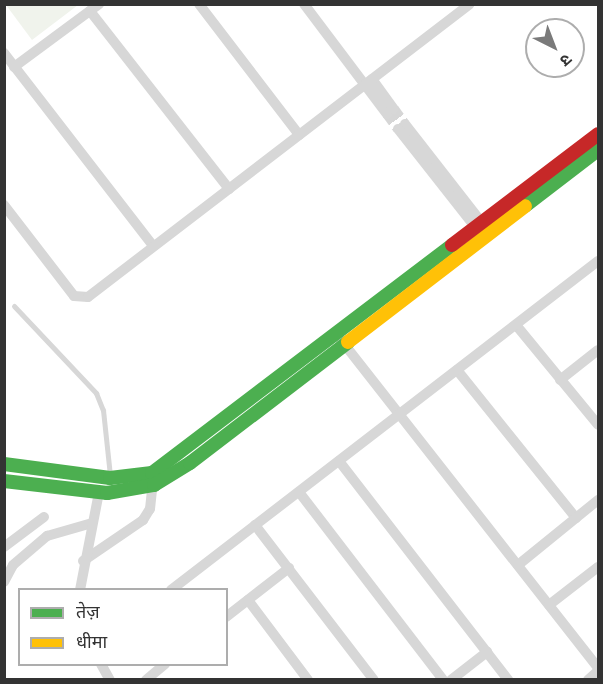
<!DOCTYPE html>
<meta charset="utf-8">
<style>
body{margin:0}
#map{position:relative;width:603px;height:684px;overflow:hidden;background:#fff;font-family:Signika,"Noto Sans Devanagari",sans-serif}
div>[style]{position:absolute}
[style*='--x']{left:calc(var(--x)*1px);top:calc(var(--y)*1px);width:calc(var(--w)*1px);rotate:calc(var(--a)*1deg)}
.green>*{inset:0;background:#f0f3ec}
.street-tunnel>*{height:10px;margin-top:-5px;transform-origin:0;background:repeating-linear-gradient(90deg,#d6d6d6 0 10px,transparent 0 15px)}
.lane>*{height:5px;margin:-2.5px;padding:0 2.5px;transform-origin:2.5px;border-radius:2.5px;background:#d7d7d7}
.street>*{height:10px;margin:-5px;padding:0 5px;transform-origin:5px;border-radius:5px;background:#d7d7d7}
.fast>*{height:14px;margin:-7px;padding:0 7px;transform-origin:7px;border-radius:7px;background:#4caf50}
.slow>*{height:14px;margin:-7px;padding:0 7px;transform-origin:7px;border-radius:7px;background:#ffc107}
.jam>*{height:14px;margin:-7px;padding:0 7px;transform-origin:7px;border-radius:7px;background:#c62828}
span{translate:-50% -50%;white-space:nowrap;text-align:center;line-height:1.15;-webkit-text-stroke:6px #fff;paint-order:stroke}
.frame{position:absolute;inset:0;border:6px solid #333;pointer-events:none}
.legend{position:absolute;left:18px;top:588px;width:210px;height:78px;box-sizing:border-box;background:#fff;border:2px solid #adadad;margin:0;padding:8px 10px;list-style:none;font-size:18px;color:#333}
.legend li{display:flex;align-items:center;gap:12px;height:30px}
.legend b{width:30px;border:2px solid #adadad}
.north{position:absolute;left:525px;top:18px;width:60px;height:60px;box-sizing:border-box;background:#fff;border:2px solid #adadad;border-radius:50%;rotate:138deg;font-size:16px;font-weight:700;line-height:24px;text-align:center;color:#333}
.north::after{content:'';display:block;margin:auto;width:21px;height:27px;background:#7a7a7a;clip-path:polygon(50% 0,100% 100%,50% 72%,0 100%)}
</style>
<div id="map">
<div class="green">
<i style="clip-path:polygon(6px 5px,78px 5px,32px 40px)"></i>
</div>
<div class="street-tunnel">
<i style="--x:394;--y:109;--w:19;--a:54"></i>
<i style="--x:387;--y:114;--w:19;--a:54"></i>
</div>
<div class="lane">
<i style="--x:14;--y:306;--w:120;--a:46.7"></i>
<i style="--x:96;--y:393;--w:18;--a:68"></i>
<i style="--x:103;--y:410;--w:66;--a:83.9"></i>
</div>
<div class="street">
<i style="--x:199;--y:4;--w:165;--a:52.6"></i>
<i style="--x:304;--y:4;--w:138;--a:53"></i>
<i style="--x:90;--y:11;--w:226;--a:52"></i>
<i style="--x:4;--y:53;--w:244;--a:52.3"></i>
<i style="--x:14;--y:67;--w:106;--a:-36.5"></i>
<i style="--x:372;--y:79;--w:37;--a:54"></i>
<i style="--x:405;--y:124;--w:132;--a:52.1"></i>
<i style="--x:398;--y:129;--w:131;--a:51.8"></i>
<i style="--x:4;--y:205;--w:115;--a:52.4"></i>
<i style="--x:74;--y:296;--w:14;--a:4"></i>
<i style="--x:88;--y:297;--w:481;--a:-37.5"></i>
<i style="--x:516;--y:325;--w:129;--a:50.6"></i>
<i style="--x:341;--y:340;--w:417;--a:51.9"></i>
<i style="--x:457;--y:370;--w:190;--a:51.2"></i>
<i style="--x:560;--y:380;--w:48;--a:-38.3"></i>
<i style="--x:339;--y:461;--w:277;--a:52.3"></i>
<i style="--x:299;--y:492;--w:237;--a:52.5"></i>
<i style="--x:255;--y:525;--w:195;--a:52.5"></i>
<i style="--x:4;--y:547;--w:50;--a:-36.9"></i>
<i style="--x:83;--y:561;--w:73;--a:-34.3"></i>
<i style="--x:143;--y:520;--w:13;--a:-58"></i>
<i style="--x:150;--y:509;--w:30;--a:-84"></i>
<i style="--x:518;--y:565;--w:103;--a:-39.1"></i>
<i style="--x:4;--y:582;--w:19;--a:-62"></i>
<i style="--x:13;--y:565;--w:45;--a:-40.5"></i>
<i style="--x:47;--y:536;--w:47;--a:-16.1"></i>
<i style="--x:80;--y:590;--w:100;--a:-79"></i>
<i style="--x:171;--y:590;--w:539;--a:-37.61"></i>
<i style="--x:248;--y:600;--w:100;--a:53.1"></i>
<i style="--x:549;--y:605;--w:62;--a:-37.8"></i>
<i style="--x:226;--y:617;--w:80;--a:-37.9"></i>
<i style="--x:101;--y:664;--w:18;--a:61"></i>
<i style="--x:146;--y:680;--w:25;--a:-40"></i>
<i style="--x:451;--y:680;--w:46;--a:-37.9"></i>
<i style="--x:588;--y:680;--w:13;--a:-42"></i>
</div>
<div class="fast">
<i style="--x:525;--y:206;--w:92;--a:-37.5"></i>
<i style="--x:4;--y:464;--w:107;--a:7.5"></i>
<i style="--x:110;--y:478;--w:42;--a:-6.8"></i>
<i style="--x:152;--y:473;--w:377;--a:-37.2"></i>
<i style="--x:4;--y:481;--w:104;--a:6.6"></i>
<i style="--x:107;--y:493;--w:48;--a:-9.7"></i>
<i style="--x:154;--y:485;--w:42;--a:-31.4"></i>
<i style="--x:190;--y:463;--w:199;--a:-37.4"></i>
</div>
<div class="slow">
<i style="--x:348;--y:342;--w:223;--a:-37.5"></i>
</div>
<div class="jam">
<i style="--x:452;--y:245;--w:183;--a:-37.2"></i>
</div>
<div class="frame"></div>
<ul class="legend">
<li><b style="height:8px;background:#4caf50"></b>तेज़</li>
<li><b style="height:8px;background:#ffc107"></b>धीमा</li>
</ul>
<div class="north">उ</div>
</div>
